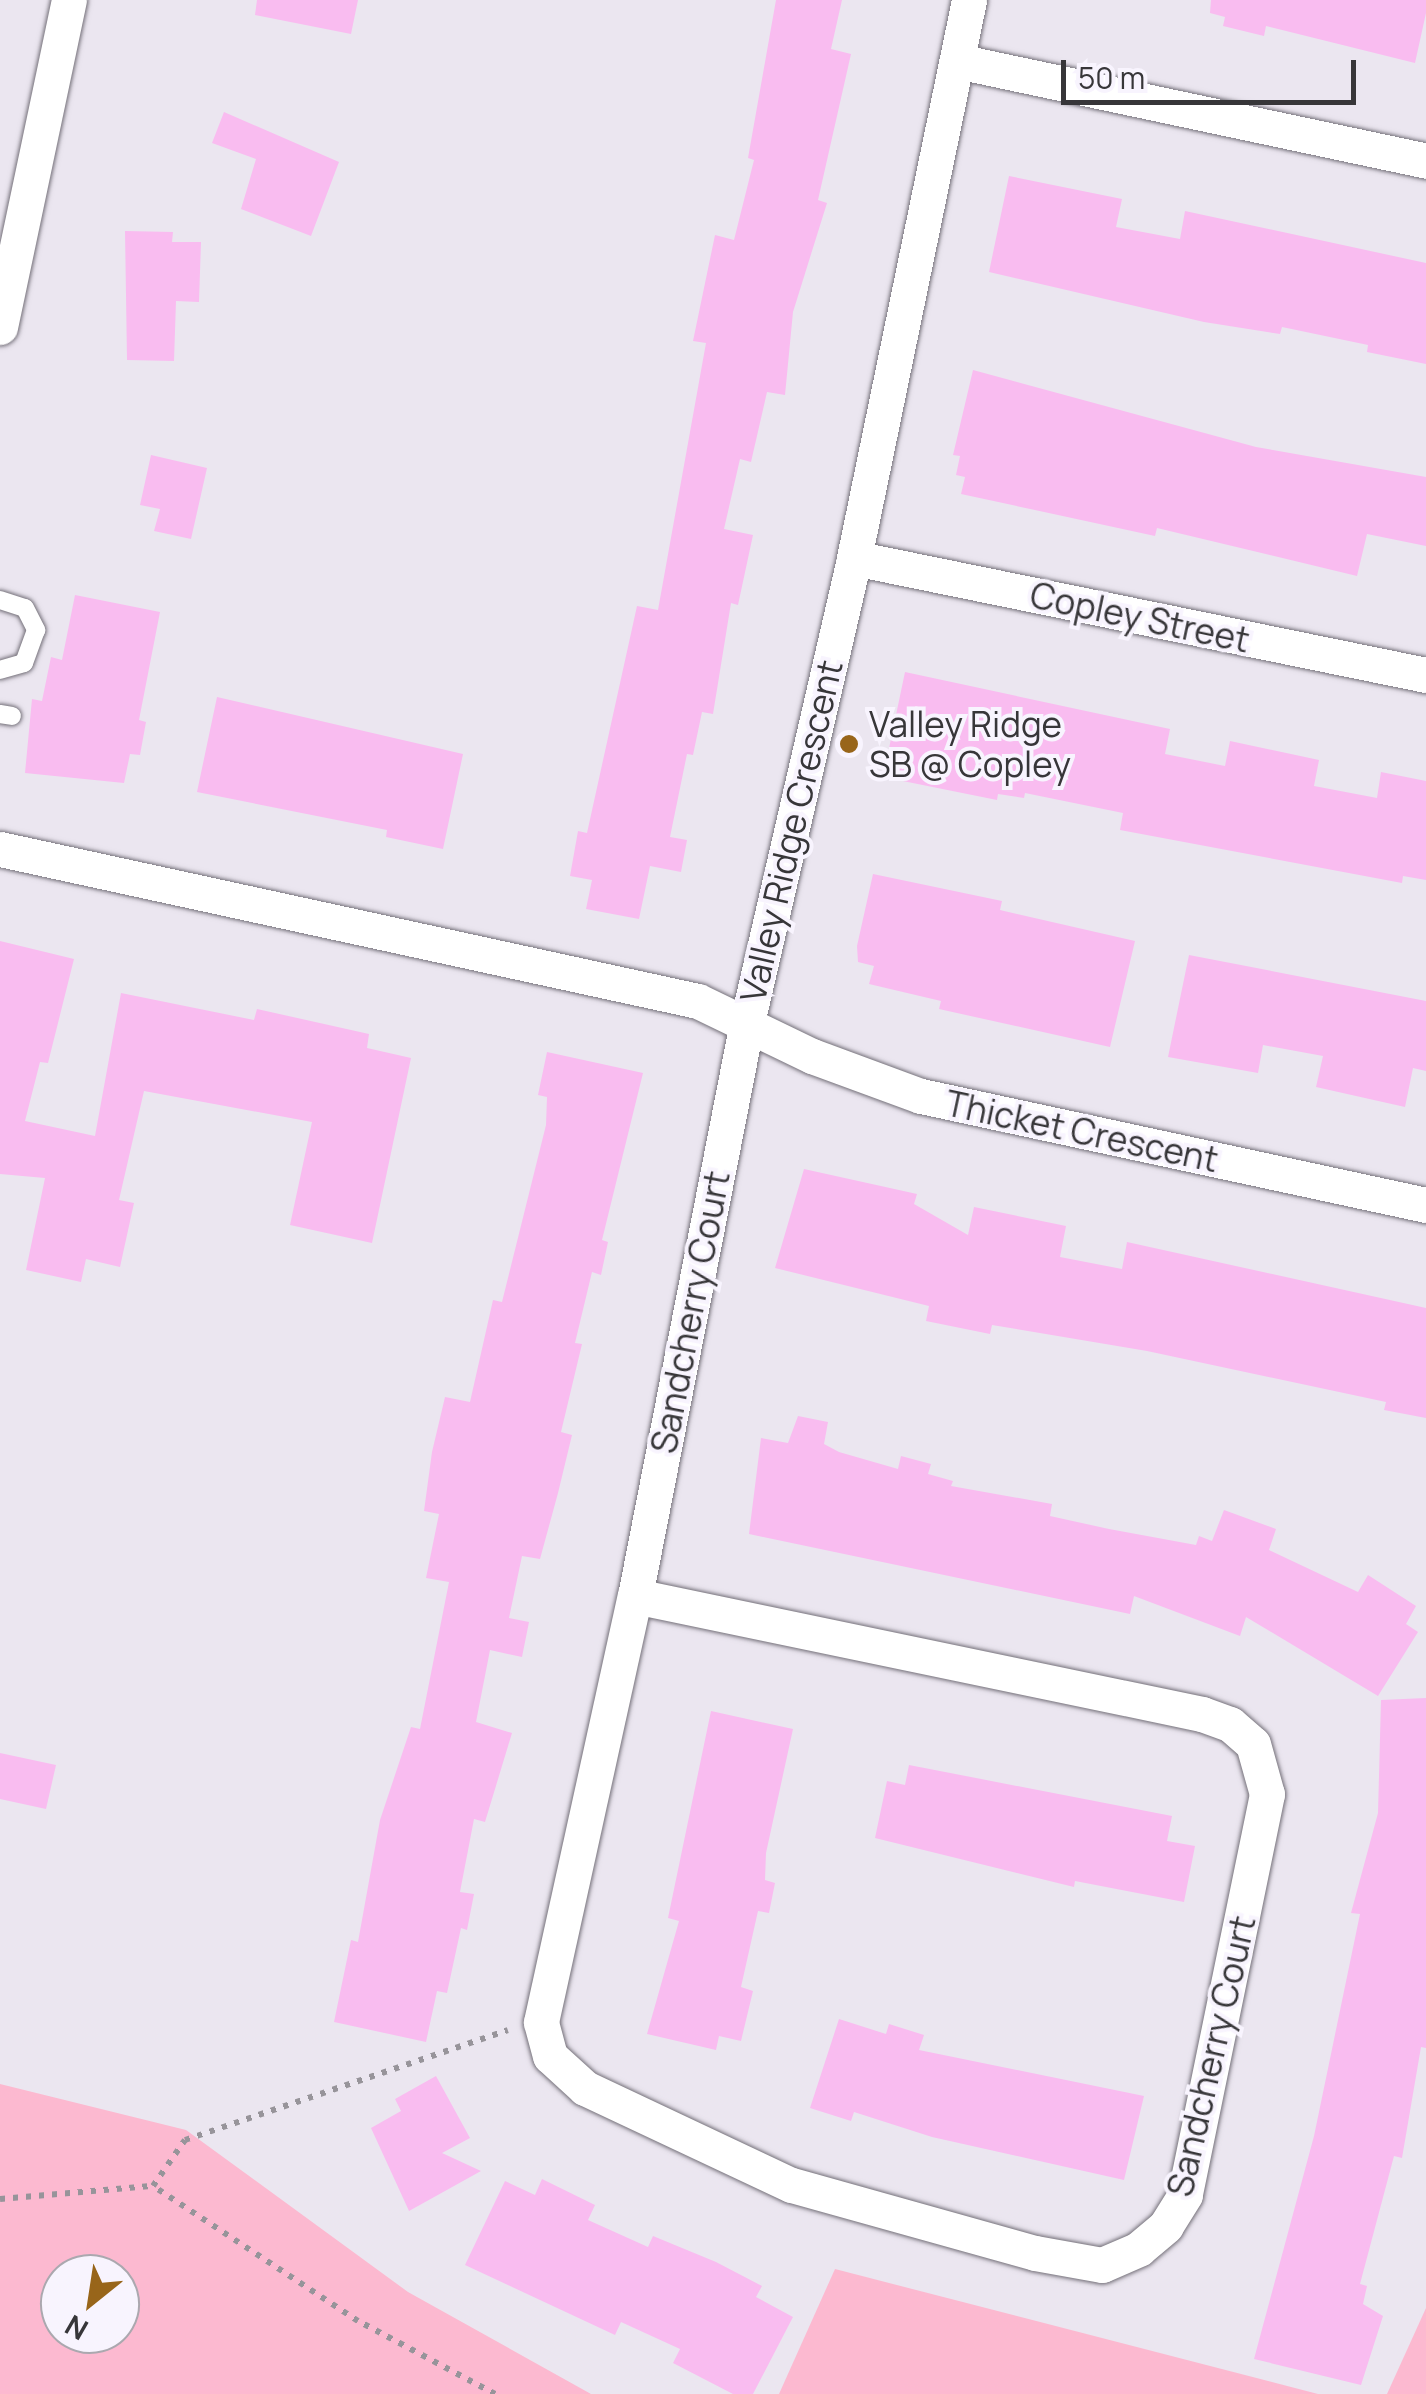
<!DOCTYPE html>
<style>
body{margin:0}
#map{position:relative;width:1426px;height:2394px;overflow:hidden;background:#ebe6f0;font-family:Manrope,sans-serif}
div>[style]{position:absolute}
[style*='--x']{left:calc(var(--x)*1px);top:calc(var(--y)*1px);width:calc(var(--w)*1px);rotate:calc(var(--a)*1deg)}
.green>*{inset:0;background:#fcb9d0}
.building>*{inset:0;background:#f9bcf0}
.path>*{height:6px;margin-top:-3px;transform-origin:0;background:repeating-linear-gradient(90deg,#97949a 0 5px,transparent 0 13px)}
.roads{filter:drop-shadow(0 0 2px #747079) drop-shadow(0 0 2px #747079)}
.lane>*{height:18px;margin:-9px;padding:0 9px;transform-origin:9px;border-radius:9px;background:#fff}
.street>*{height:35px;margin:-17.5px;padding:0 17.5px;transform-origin:17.5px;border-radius:17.5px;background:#fff}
.dots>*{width:28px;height:28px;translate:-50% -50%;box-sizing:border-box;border:5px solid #f8f4fe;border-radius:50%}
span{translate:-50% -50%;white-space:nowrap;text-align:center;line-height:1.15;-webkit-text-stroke:8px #f8f4fe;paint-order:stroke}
.street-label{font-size:35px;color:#373639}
.poi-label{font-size:35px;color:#373639}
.left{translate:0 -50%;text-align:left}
.north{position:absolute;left:40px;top:2254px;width:100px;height:100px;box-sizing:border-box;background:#f8f4fe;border:2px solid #aba8af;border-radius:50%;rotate:210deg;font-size:28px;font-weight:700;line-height:40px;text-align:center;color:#373639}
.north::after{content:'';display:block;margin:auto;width:35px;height:45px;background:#98651a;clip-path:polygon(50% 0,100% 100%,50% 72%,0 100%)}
.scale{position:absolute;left:1061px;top:60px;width:295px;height:45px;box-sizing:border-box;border:5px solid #373639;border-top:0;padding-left:12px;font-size:30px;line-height:35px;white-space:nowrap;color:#373639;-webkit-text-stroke:8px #f8f4fe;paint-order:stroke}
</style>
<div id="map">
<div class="green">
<i style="clip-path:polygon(evenodd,0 2084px,186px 2130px,408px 2292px,591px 2394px,0 2394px,0 2084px,120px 2274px,120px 2334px,60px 2334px,60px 2274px,120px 2274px)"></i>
<i style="clip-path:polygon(835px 2269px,1318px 2394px,779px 2394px)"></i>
<i style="clip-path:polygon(1426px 2308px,1426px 2394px,1387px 2394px)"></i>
</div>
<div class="building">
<i style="clip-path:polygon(257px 0,358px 0,351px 34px,255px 15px)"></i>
<i style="clip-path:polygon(776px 0,842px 0,831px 49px,851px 54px,818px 200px,827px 203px,793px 312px,785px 395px,767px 392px,751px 462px,740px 459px,724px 529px,753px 535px,738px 605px,731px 603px,713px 714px,702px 712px,693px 755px,687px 754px,670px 837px,687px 840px,681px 872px,650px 866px,639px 919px,586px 909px,592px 880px,570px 876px,578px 831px,587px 833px,637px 606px,658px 610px,706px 343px,693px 341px,715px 235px,734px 240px,754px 160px,748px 158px)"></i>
<i style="clip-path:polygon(1211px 0,1426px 0,1426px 13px,1415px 63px,1266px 26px,1264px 36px,1223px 26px,1225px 17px,1210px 13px)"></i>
<i style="clip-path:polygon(224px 112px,339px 162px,311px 236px,241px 209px,256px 159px,212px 143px)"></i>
<i style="clip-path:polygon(1009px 176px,1122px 199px,1116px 227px,1180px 239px,1185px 211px,1426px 263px,1426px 364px,1367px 352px,1368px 345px,1282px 327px,1280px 334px,1204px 322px,989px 272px)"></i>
<i style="clip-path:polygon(125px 231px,173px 232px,172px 242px,201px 242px,199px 302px,176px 301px,174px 361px,127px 360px)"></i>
<i style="clip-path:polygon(973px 370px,1256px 447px,1426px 477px,1426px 546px,1367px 534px,1357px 576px,1157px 528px,1155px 536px,961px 494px,965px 477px,956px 475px,960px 456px,953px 455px)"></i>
<i style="clip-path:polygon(151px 455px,207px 468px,191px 539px,154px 531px,160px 509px,140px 505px)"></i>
<i style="clip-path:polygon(75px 595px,160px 612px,139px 720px,146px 722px,140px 755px,130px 754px,124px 783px,25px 773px,32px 699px,42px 701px,51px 657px,62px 660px)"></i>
<i style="clip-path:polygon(905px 672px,1170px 729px,1165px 754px,1225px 766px,1230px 741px,1319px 760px,1314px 786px,1377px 798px,1381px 772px,1426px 781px,1426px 880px,1403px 876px,1402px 883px,1120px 830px,1123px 813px,1025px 793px,1024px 798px,998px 794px,997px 800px,883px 777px)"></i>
<i style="clip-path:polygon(217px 697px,463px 754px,443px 849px,386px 837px,387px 830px,197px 792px)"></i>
<i style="clip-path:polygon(873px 874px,1002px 901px,1000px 910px,1135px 941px,1110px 1047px,939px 1009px,941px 1001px,869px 984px,874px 966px,858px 962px,857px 946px)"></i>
<i style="clip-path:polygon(0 941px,74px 959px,48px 1063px,40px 1062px,25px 1121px,95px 1136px,121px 993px,254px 1020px,257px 1009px,369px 1034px,367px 1048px,411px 1058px,372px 1243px,290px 1225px,312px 1122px,144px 1091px,119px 1200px,134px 1203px,120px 1267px,86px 1259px,81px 1282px,26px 1270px,45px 1178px,0 1174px)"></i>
<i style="clip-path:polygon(1189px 955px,1426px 1001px,1426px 1071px,1413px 1068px,1405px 1107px,1316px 1087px,1323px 1056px,1263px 1045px,1258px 1073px,1168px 1057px)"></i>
<i style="clip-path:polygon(547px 1052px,643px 1073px,602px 1240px,608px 1242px,601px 1275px,592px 1272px,575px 1343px,582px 1344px,561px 1432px,572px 1435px,558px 1493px,540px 1559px,522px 1556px,509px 1618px,529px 1622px,522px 1657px,490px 1650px,476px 1722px,512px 1733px,485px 1822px,474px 1819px,460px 1892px,474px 1894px,467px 1930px,461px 1928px,447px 1993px,437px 1991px,426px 2042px,334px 2022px,351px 1940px,358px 1942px,380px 1820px,411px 1727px,420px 1729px,449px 1582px,426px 1578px,439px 1514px,424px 1511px,432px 1452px,445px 1397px,470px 1402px,493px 1300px,502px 1302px,546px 1125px,547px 1097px,538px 1095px)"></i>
<i style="clip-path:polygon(804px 1169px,917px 1194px,914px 1204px,968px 1235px,974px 1207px,1066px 1226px,1060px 1257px,1122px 1269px,1127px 1242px,1426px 1308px,1426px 1418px,1384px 1410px,1386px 1402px,1147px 1351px,992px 1325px,990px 1334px,926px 1321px,929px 1306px,775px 1268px)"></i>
<i style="clip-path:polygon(798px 1416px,828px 1422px,824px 1444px,839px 1452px,898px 1469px,901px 1456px,931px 1464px,928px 1474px,953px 1481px,951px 1486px,1052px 1504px,1050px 1516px,1109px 1529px,1196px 1545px,1199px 1536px,1212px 1541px,1224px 1510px,1276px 1529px,1269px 1550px,1358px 1592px,1368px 1575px,1416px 1606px,1406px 1624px,1418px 1632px,1378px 1696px,1246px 1617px,1240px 1636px,1134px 1596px,1130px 1614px,749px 1534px,761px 1438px,788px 1443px)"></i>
<i style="clip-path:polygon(1426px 1698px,1426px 2048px,1421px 2047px,1402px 2158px,1394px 2156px,1360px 2284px,1367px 2286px,1363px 2304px,1383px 2316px,1361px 2385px,1254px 2359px,1314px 2136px,1360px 1914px,1351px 1913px,1378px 1813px,1381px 1700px)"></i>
<i style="clip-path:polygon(711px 1711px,793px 1729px,766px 1853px,765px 1880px,775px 1883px,769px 1913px,758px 1911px,741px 1987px,753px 1991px,741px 2041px,719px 2036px,716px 2050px,647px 2034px,679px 1921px,668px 1918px)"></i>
<i style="clip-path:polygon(0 1753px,56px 1765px,46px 1809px,0 1799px)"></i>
<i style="clip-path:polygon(909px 1765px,1172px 1816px,1167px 1841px,1195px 1846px,1184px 1902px,1075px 1881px,1074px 1887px,875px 1838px,887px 1781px,905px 1785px)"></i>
<i style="clip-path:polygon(839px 2019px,886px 2034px,889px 2024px,924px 2035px,919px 2050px,1144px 2096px,1124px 2180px,932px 2137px,854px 2112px,851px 2121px,810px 2108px)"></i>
<i style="clip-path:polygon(436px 2076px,470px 2138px,442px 2153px,481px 2171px,409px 2211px,371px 2128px,401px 2111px,395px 2099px)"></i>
<i style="clip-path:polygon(542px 2179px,595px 2205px,588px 2220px,648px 2247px,653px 2236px,716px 2262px,762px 2286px,756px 2297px,793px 2317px,753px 2394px,733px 2394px,673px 2363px,680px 2349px,621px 2322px,615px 2335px,465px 2265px,505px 2181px,535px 2195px)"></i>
</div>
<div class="path">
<i style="--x:0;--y:2199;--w:154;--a:-4.9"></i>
<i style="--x:495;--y:2394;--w:155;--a:-151.9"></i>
<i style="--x:358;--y:2321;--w:245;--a:-146.6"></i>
<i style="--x:153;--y:2186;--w:56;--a:-55.2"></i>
<i style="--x:185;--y:2140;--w:341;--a:-18.8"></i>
</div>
<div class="roads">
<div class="lane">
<i style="--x:0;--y:600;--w:26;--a:18"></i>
<i style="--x:25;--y:608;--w:25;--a:63"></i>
<i style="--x:36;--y:630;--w:35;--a:110"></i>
<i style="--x:24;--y:663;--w:25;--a:164"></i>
<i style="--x:0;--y:714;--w:12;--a:9"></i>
</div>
<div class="street">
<i style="--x:957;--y:61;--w:480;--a:12"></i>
<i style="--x:0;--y:327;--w:334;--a:-78.1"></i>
<i style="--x:854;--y:558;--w:584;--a:11.56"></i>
<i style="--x:0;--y:849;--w:714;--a:12.29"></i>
<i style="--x:698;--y:1001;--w:127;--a:25.8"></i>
<i style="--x:812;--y:1056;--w:116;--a:20.2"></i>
<i style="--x:921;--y:1096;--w:517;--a:12.18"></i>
<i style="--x:635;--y:1596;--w:579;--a:11.76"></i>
<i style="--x:1202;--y:1714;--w:30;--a:20"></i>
<i style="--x:1230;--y:1724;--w:30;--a:41"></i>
<i style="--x:1253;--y:1744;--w:52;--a:74.4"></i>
<i style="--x:1267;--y:1794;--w:409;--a:101.6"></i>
<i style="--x:1185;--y:2195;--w:36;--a:122"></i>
<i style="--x:1166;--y:2226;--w:35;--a:140"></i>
<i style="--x:1139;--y:2249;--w:40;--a:156.6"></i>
<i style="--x:1102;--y:2265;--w:68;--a:-169.8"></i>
<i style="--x:1035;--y:2253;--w:253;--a:-164.4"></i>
<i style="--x:791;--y:2185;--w:228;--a:-154.8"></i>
<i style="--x:585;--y:2088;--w:47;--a:-137.6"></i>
<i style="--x:550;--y:2056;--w:35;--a:-105"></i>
<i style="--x:541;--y:2022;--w:436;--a:-77.6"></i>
<i style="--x:635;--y:1596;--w:580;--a:-78.96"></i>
<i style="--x:746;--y:1027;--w:481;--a:-77"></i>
<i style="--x:854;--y:558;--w:570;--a:-78.35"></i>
</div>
</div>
<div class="dots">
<i style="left:849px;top:744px;background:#98651a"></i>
</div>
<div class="street-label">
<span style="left:1140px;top:617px;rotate:12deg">Copley Street</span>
<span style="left:791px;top:831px;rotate:-77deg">Valley Ridge Crescent</span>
<span style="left:1082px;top:1131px;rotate:12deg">Thicket Crescent</span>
<span style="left:690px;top:1312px;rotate:-79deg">Sandcherry Court</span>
<span style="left:1211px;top:2056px;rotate:-77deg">Sandcherry Court</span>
</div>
<div class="poi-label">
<span class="left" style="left:869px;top:744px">Valley Ridge<br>SB @ Copley</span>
</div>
<div class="north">N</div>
<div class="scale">50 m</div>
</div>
